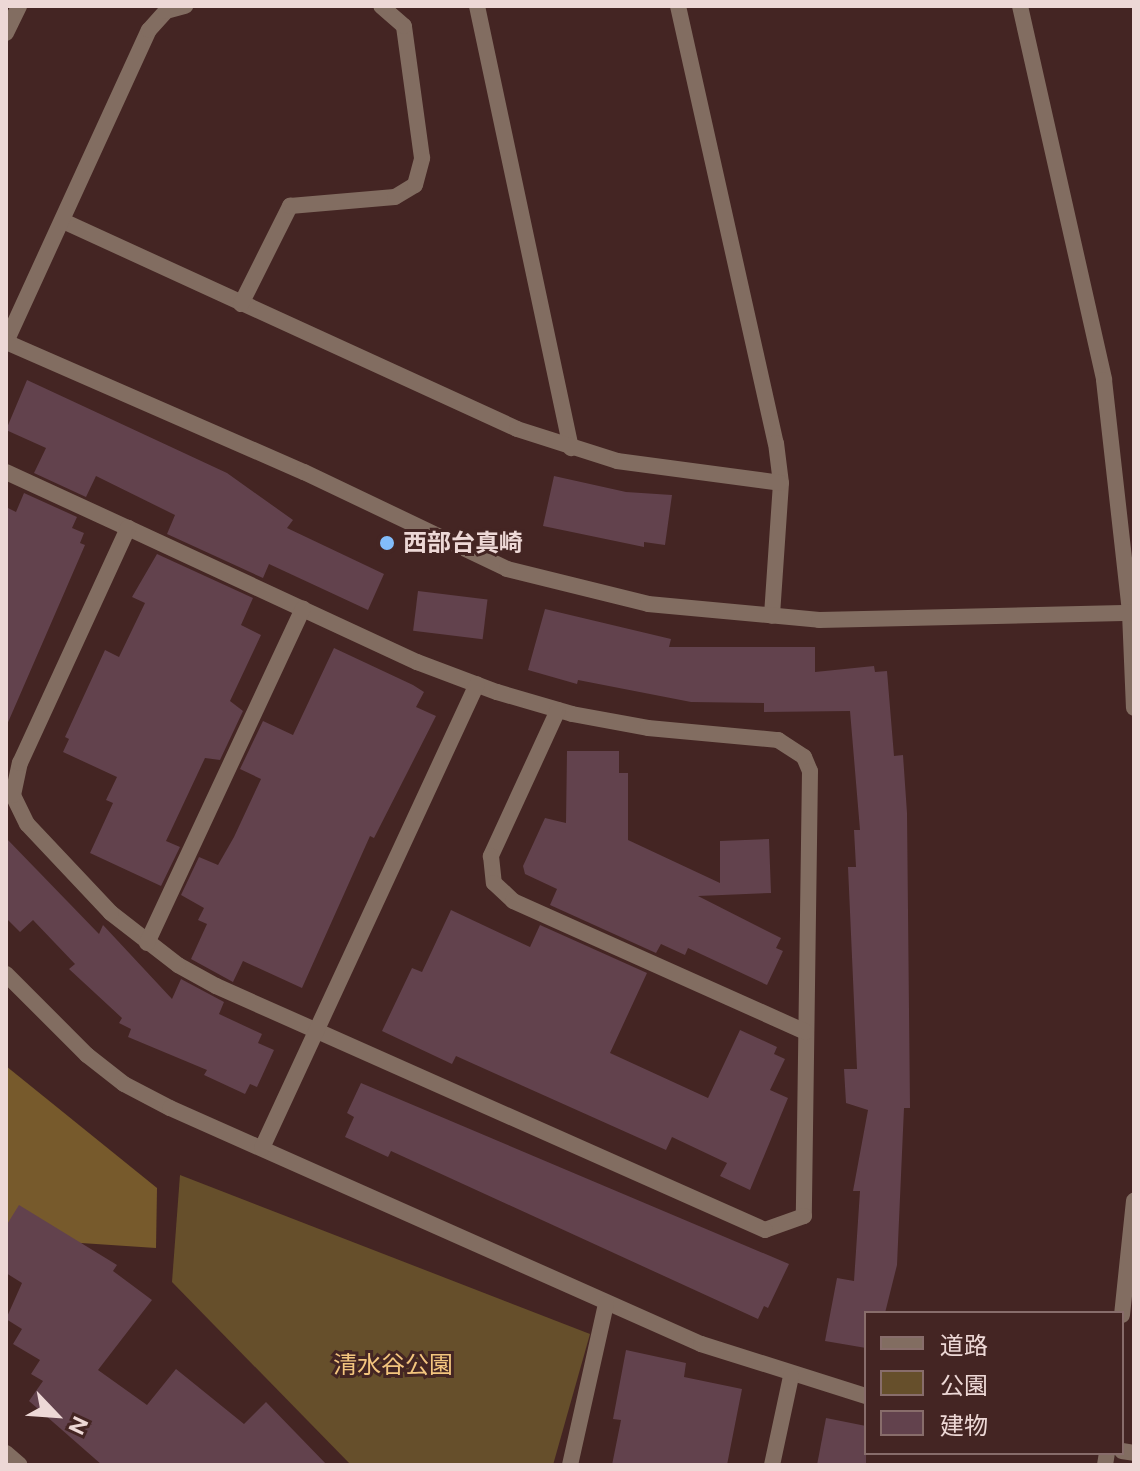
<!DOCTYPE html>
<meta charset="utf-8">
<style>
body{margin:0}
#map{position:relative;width:1140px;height:1471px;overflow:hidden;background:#442523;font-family:Figtree,"Noto Sans JP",sans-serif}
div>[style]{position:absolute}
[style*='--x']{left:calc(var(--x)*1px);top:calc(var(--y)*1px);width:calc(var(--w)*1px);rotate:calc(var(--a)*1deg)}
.green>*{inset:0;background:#664f2b}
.forest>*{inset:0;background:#775a2c}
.building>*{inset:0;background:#62424d;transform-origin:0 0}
.minor>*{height:16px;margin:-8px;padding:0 8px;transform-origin:8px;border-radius:8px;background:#826d61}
.tertiary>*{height:16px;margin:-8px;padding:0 8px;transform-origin:8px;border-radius:8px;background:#826d61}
.dots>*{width:22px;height:22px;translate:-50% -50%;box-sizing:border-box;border:4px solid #442523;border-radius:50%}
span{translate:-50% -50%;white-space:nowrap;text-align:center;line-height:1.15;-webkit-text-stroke:6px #442523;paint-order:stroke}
.poi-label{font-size:24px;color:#edd8d6;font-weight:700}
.left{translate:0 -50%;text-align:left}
.park-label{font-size:24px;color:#f3c57e}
.frame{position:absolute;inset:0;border:8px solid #edd8d6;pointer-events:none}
.legend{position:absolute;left:864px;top:1311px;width:260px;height:144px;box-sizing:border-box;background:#442523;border:2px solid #886d6b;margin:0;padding:10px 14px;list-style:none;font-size:24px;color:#edd8d6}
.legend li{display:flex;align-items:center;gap:16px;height:40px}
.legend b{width:40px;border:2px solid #886d6b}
.north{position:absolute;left:16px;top:1375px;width:80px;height:80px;-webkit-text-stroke:6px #442523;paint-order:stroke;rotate:115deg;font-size:22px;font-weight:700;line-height:32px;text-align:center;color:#edd8d6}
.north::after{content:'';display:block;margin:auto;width:28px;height:36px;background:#edd8d6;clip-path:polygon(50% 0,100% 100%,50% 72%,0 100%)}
</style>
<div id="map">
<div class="green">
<i style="clip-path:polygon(180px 1175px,590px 1334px,553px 1465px,351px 1465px,172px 1282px)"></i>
</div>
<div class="forest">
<i style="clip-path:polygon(6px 1066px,157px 1188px,156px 1248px,6px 1238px)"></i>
</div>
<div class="building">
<i style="clip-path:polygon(27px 380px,227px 473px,293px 520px,287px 528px,384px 574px,368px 610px,269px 564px,263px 578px,167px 534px,175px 515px,96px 476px,86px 497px,34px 473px,46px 448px,6px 430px)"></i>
<i style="clip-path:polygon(554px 476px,626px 492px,672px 495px,665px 545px,644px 542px,644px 547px,543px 526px)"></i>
<i style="clip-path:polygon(24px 493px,77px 517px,72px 528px,84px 533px,80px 543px,85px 545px,6px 727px,6px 507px,16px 512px)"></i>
<i style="clip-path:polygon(157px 554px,253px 598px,241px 625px,261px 635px,230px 701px,243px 711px,220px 760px,205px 758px,166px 841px,180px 847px,161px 886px,90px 853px,113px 803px,106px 800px,117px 777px,63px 752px,69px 739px,65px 737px,105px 650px,119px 657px,145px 603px,132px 597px)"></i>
<i style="left:418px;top:591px;width:70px;height:40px;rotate:7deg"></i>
<i style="clip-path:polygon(545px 609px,671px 639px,669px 647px,815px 647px,815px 672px,874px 666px,875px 672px,887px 671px,894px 756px,903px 755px,907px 813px,910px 1108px,904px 1108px,897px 1265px,885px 1313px,866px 1313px,866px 1348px,825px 1341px,837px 1278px,854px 1281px,860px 1191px,853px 1191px,868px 1110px,846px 1103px,844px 1069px,857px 1069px,848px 867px,856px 867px,854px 830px,860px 830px,850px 711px,764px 712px,764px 703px,691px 702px,578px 680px,577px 684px,528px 670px)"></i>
<i style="clip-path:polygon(334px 648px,413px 685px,424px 692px,416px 707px,436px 716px,374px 838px,370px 836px,302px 988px,243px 961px,233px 982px,191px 959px,207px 924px,198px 920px,204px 908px,181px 895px,199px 857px,218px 865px,234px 837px,261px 779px,240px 769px,263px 721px,293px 735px)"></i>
<i style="clip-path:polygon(567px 751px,619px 751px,619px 773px,628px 773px,628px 840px,720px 883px,720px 841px,769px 839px,771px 893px,698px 896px,781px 938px,776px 948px,783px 951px,767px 985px,688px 948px,685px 955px,661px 944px,656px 953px,550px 905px,557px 889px,525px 874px,523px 866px,545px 818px,566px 823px)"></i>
<i style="clip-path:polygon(6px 838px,99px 934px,103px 925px,172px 999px,181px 979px,224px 1002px,219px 1014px,262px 1034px,258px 1043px,274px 1050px,257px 1087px,250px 1084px,245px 1094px,204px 1075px,207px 1070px,128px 1037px,131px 1029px,119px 1023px,122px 1018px,69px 969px,75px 964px,33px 920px,20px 932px,6px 918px)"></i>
<i style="clip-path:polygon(451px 910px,530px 947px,540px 925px,647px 973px,610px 1053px,708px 1098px,740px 1030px,777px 1047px,774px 1054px,785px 1059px,770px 1090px,788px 1098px,750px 1190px,720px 1176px,727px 1163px,672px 1137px,666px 1150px,456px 1056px,452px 1064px,382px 1031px,412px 968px,422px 972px)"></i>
<i style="clip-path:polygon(361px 1083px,789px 1264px,768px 1308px,764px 1306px,758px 1319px,391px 1151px,388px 1157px,345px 1137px,354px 1117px,347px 1113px)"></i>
<i style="clip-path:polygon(19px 1205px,117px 1265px,113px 1271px,152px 1300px,98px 1370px,147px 1405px,176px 1369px,244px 1424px,266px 1402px,327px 1465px,102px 1465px,29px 1401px,43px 1381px,31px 1374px,40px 1360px,13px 1344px,22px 1329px,6px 1319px,22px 1283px,6px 1273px,6px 1226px)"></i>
<i style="clip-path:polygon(626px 1350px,686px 1363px,684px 1377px,742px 1389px,727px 1465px,612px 1465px,621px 1420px,613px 1419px)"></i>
<i style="clip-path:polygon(826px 1418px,866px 1426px,866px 1465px,817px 1465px)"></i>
</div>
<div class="minor">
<i style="--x:477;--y:6;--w:452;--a:78"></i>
<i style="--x:678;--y:6;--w:448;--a:77.4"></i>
<i style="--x:776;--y:443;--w:40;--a:82.9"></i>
<i style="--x:781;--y:483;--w:133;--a:93.9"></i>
<i style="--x:63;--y:221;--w:499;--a:24.6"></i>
<i style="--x:517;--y:429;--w:105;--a:17.7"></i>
<i style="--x:617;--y:461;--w:165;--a:7.6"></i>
<i style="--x:241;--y:304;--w:110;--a:-63.4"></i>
<i style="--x:290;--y:206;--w:105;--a:-4.9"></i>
<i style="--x:395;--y:197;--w:23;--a:-31"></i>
<i style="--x:415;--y:185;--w:28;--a:-75"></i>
<i style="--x:422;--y:158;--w:133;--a:-97.8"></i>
<i style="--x:404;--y:26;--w:30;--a:-139"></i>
<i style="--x:6;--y:342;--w:343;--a:-65.4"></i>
<i style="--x:149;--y:30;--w:25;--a:-48"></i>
<i style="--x:166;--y:11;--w:20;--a:-15"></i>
<i style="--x:6;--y:472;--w:134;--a:24.7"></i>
<i style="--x:128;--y:528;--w:319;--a:24.9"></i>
<i style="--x:417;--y:662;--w:85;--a:20.6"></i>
<i style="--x:497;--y:692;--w:78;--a:16.3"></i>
<i style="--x:572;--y:714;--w:77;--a:10.4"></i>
<i style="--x:648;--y:728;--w:131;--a:5.3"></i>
<i style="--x:778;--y:740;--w:31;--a:33"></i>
<i style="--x:804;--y:757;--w:15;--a:67"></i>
<i style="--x:810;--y:771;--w:445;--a:90.8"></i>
<i style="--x:804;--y:1216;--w:41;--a:160.3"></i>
<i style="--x:765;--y:1230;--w:601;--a:-156.04"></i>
<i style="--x:216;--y:986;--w:43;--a:-151.1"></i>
<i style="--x:178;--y:965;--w:85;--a:-142.2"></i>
<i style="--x:111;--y:913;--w:122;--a:-133.3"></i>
<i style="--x:27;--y:824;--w:32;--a:-116"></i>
<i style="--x:13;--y:795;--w:33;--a:-78"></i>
<i style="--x:20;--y:763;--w:259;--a:-65.3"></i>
<i style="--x:558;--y:710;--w:161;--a:114.7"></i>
<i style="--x:491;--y:856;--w:27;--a:84"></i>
<i style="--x:494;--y:883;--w:26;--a:43"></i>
<i style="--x:513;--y:901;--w:321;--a:24.1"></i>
<i style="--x:147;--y:943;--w:369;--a:-65"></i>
<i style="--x:6;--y:974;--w:115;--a:45"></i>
<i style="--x:87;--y:1055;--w:47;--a:38.1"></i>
<i style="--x:124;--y:1084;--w:52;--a:27.6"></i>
<i style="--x:170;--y:1108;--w:581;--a:23.96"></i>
<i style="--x:701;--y:1344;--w:173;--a:17.5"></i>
<i style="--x:262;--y:1148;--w:511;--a:-65.14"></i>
<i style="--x:1122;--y:1451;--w:12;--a:9"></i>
<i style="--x:6;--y:1453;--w:18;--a:41"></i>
<i style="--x:570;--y:1465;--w:165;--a:-77.4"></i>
<i style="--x:772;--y:1465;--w:91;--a:-77.9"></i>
</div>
<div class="tertiary">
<i style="--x:1020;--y:6;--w:383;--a:77.3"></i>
<i style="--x:1104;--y:380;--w:234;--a:83.6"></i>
<i style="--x:1130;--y:613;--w:95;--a:87.6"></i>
<i style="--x:6;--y:33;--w:30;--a:-64"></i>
<i style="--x:6;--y:342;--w:325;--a:23.6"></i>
<i style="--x:304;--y:472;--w:225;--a:25.5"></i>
<i style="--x:507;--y:569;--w:145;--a:13.9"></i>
<i style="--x:648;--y:604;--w:172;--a:5.3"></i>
<i style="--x:819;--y:620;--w:315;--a:-1.3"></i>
<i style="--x:1122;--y:1315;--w:115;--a:-84"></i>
<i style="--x:1105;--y:1465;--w:12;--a:-81"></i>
</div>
<div class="dots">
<i style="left:387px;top:543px;background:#82bcfa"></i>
</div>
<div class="poi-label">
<span class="left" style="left:403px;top:543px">西部台真崎</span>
</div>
<div class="park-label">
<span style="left:393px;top:1365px">清水谷公園</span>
</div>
<div class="frame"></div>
<ul class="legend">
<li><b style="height:10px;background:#826d61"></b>道路</li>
<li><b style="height:22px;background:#664f2b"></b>公園</li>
<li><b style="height:22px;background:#62424d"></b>建物</li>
</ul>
<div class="north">N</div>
</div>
